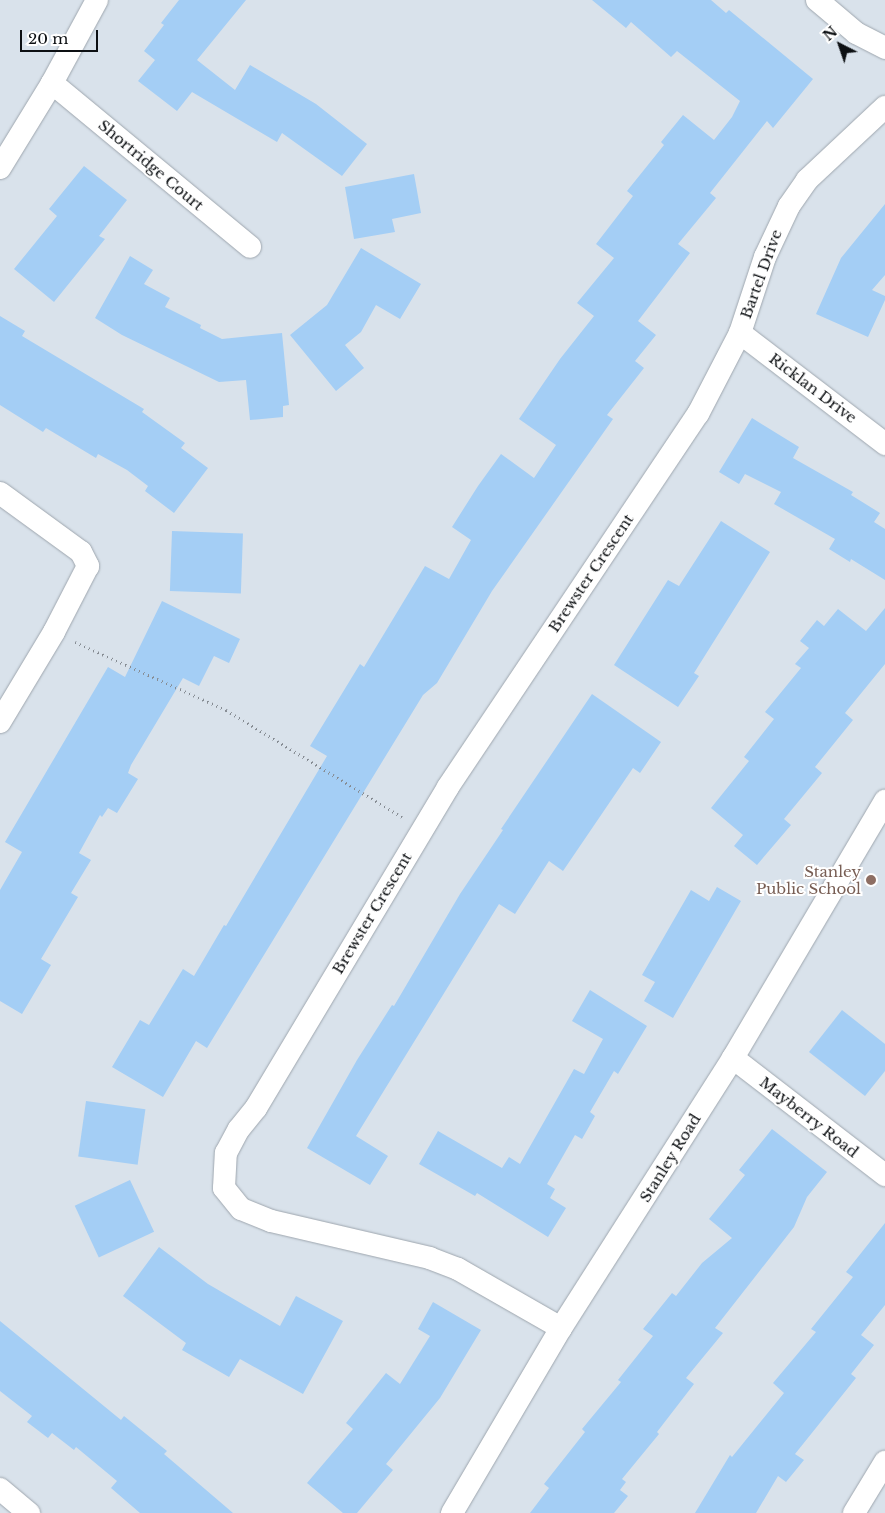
<!DOCTYPE html>
<style>
body{margin:0}
#map{position:relative;width:885px;height:1513px;overflow:hidden;background:#d9e2eb;font-family:"Libre Baskerville",serif}
div>[style]{position:absolute}
[style*='--x']{left:calc(var(--x)*1px);top:calc(var(--y)*1px);width:calc(var(--w)*1px);rotate:calc(var(--a)*1deg)}
.building>*{inset:0;background:#a4cef5;transform-origin:0 0}
.path>*{height:3px;margin-top:-1.5px;transform-origin:0;background:repeating-linear-gradient(90deg,#868c93 0 1px,transparent 0 5px)}
.roads{filter:drop-shadow(0 0 1px #9ea6ae) drop-shadow(0 0 1px #9ea6ae)}
.street>*{height:22px;margin:-11px;padding:0 11px;transform-origin:11px;border-radius:11px;background:#fff}
.dots>*{width:14px;height:14px;translate:-50% -50%;box-sizing:border-box;border:2px solid #fff;border-radius:50%}
span{translate:-50% -50%;white-space:nowrap;text-align:center;line-height:1.15;-webkit-text-stroke:4px #fff;paint-order:stroke}
.street-label{font-size:15px;color:#0d1013}
.education-label{font-size:15px;color:#785e54}
.right{translate:-100% -50%;text-align:right}
.north{position:absolute;left:815px;top:20px;width:50px;height:50px;-webkit-text-stroke:4px #fff;paint-order:stroke;rotate:319deg;font-size:14px;font-weight:700;line-height:20px;text-align:center;color:#0d1013}
.north::after{content:'';display:block;margin:auto;width:18px;height:22px;background:#0d1013;clip-path:polygon(50% 0,100% 100%,50% 72%,0 100%)}
.scale{position:absolute;left:20px;top:30px;width:78px;height:22px;box-sizing:border-box;border:2px solid #0d1013;border-top:0;padding-left:6px;font-size:15px;line-height:18px;white-space:nowrap;color:#0d1013;-webkit-text-stroke:4px #fff;paint-order:stroke}
</style>
<div id="map">
<div class="building">
<i style="clip-path:polygon(179px 0,246px 0,197px 60px,235px 90px,250px 65px,316px 104px,367px 144px,342px 176px,282px 133px,277px 142px,192px 92px,177px 111px,138px 81px,155px 60px,144px 51px,164px 25px,161px 23px)"></i>
<i style="clip-path:polygon(592px 0,711px 0,726px 13px,729px 10px,813px 79px,773px 128px,767px 121px,710px 193px,716px 198px,678px 244px,690px 253px,638px 321px,656px 335px,635px 361px,644px 368px,607px 415px,613px 419px,492px 591px,437px 683px,423px 695px,207px 1048px,196px 1041px,163px 1097px,112px 1067px,140px 1020px,149px 1025px,183px 969px,194px 976px,224px 925px,226px 926px,327px 756px,310px 746px,360px 664px,364px 667px,425px 566px,449px 579px,471px 540px,452px 527px,478px 486px,501px 454px,534px 478px,556px 445px,519px 419px,560px 359px,594px 316px,577px 303px,614px 258px,596px 244px,633px 196px,627px 191px,664px 145px,661px 142px,683px 115px,714px 140px,732px 117px,740px 101px,677px 51px,671px 57px,631px 22px,626px 28px)"></i>
<i style="clip-path:polygon(84px 166px,127px 200px,99px 236px,105px 239px,54px 302px,14px 269px,57px 216px,49px 209px)"></i>
<i style="clip-path:polygon(414px 174px,421px 213px,392px 219px,395px 232px,354px 239px,345px 187px)"></i>
<i style="clip-path:polygon(885px 204px,885px 275px,872px 290px,885px 296px,885px 300px,868px 337px,816px 314px,841px 258px)"></i>
<i style="clip-path:polygon(361px 248px,421px 284px,400px 319px,376px 305px,361px 332px,345px 345px,364px 368px,336px 391px,290px 335px,327px 305px)"></i>
<i style="clip-path:polygon(130px 256px,153px 270px,144px 284px,170px 298px,165px 307px,201px 325px,200px 328px,222px 339px,282px 333px,289px 405px,283px 406px,283px 417px,250px 420px,246px 380px,219px 382px,122px 335px,95px 318px)"></i>
<i style="clip-path:polygon(0 316px,25px 331px,22px 336px,144px 409px,142px 412px,185px 443px,181px 448px,208px 468px,174px 513px,145px 491px,148px 486px,127px 470px,98px 454px,96px 458px,46px 428px,43px 432px,0 405px)"></i>
<i style="clip-path:polygon(752px 418px,799px 447px,793px 458px,853px 492px,851px 495px,880px 513px,874px 522px,885px 529px,885px 580px,851px 559px,850px 562px,829px 549px,835px 539px,774px 504px,781px 492px,745px 474px,739px 484px,719px 472px)"></i>
<i style="clip-path:polygon(721px 521px,770px 552px,694px 673px,699px 676px,678px 707px,614px 665px,668px 580px,679px 586px)"></i>
<i style="left:172px;top:531px;width:71px;height:60px;rotate:2deg"></i>
<i style="clip-path:polygon(162px 601px,240px 639px,229px 663px,214px 656px,199px 686px,183px 678px,131px 765px,128px 773px,138px 779px,117px 813px,108px 808px,102px 817px,100px 815px,79px 853px,91px 860px,71px 893px,78px 897px,41px 959px,51px 965px,22px 1014px,0 1001px,0 890px,22px 852px,5px 842px,108px 667px,125px 677px)"></i>
<i style="clip-path:polygon(885px 608px,885px 664px,845px 713px,853px 720px,815px 767px,822px 773px,784px 819px,791px 825px,757px 865px,734px 846px,743px 835px,711px 808px,749px 761px,744px 757px,774px 719px,765px 712px,801px 668px,795px 664px,809px 648px,800px 641px,817px 620px,824px 626px,838px 609px,866px 631px)"></i>
<i style="clip-path:polygon(592px 694px,661px 742px,640px 773px,633px 768px,563px 871px,549px 861px,515px 914px,499px 904px,356px 1136px,388px 1156px,370px 1185px,307px 1148px,357px 1060px,392px 1005px,394px 1006px,460px 894px,503px 830px,501px 829px)"></i>
<i style="clip-path:polygon(717px 887px,741px 901px,673px 1018px,644px 1001px,655px 982px,642px 975px,691px 890px,709px 901px)"></i>
<i style="clip-path:polygon(590px 990px,647px 1026px,618px 1074px,614px 1071px,590px 1112px,595px 1116px,582px 1139px,575px 1135px,547px 1184px,555px 1189px,550px 1198px,566px 1208px,548px 1237px,477px 1193px,475px 1196px,419px 1164px,438px 1131px,502px 1168px,509px 1157px,520px 1164px,574px 1069px,584px 1074px,603px 1039px,572px 1021px)"></i>
<i style="clip-path:polygon(842px 1010px,885px 1044px,885px 1071px,865px 1096px,809px 1052px)"></i>
<i style="left:86px;top:1101px;width:60px;height:56px;rotate:8deg"></i>
<i style="clip-path:polygon(772px 1129px,827px 1172px,807px 1197px,794px 1227px,715px 1328px,723px 1333px,686px 1378px,694px 1384px,657px 1432px,659px 1434px,622px 1479px,626px 1482px,620px 1490px,628px 1496px,614px 1513px,530px 1513px,549px 1488px,544px 1484px,585px 1432px,582px 1429px,621px 1382px,618px 1380px,653px 1336px,643px 1329px,672px 1293px,676px 1296px,702px 1263px,732px 1238px,709px 1219px,745px 1175px,739px 1170px)"></i>
<i style="left:130px;top:1180px;width:57px;height:61px;rotate:65deg"></i>
<i style="clip-path:polygon(885px 1223px,885px 1305px,861px 1335px,874px 1345px,851px 1374px,856px 1378px,795px 1454px,804px 1460px,786px 1482px,778px 1476px,756px 1513px,695px 1513px,730px 1455px,732px 1457px,784px 1393px,773px 1383px,816px 1332px,811px 1329px,853px 1277px,846px 1272px)"></i>
<i style="clip-path:polygon(159px 1247px,208px 1284px,280px 1326px,296px 1296px,343px 1321px,303px 1394px,240px 1359px,229px 1377px,182px 1350px,186px 1343px,123px 1296px)"></i>
<i style="clip-path:polygon(433px 1302px,481px 1330px,440px 1398px,386px 1464px,393px 1470px,357px 1513px,343px 1513px,307px 1483px,353px 1429px,346px 1423px,386px 1373px,400px 1384px,430px 1336px,418px 1329px)"></i>
<i style="clip-path:polygon(0 1321px,121px 1420px,124px 1416px,167px 1451px,164px 1454px,233px 1513px,140px 1513px,111px 1488px,117px 1481px,76px 1447px,74px 1450px,52px 1433px,48px 1438px,27px 1422px,32px 1416px,0 1391px)"></i>
</div>
<div class="path">
<i style="--x:75;--y:642;--w:166;--a:24.2"></i>
<i style="--x:226;--y:710;--w:206;--a:31.3"></i>
</div>
<div class="roads">
<div class="street">
<i style="--x:817;--y:0;--w:51;--a:40.2"></i>
<i style="--x:856;--y:33;--w:33;--a:27"></i>
<i style="--x:52;--y:83;--w:257;--a:39.6"></i>
<i style="--x:0;--y:168;--w:100;--a:-58.5"></i>
<i style="--x:52;--y:83;--w:94;--a:-61.5"></i>
<i style="--x:740;--y:333;--w:183;--a:37.4"></i>
<i style="--x:0;--y:493;--w:100;--a:36.1"></i>
<i style="--x:81;--y:552;--w:16;--a:63"></i>
<i style="--x:88;--y:566;--w:74;--a:117.3"></i>
<i style="--x:54;--y:632;--w:105;--a:121"></i>
<i style="--x:733;--y:1058;--w:192;--a:37.6"></i>
<i style="--x:561;--y:1328;--w:119;--a:-150.2"></i>
<i style="--x:458;--y:1269;--w:30;--a:-159"></i>
<i style="--x:430;--y:1258;--w:163;--a:-166.9"></i>
<i style="--x:271;--y:1221;--w:32;--a:-158"></i>
<i style="--x:241;--y:1209;--w:27;--a:-129"></i>
<i style="--x:224;--y:1188;--w:35;--a:-87"></i>
<i style="--x:226;--y:1153;--w:27;--a:-62"></i>
<i style="--x:239;--y:1129;--w:27;--a:-51"></i>
<i style="--x:256;--y:1108;--w:374;--a:-59.1"></i>
<i style="--x:448;--y:787;--w:449;--a:-56.2"></i>
<i style="--x:698;--y:414;--w:91;--a:-62.6"></i>
<i style="--x:740;--y:333;--w:80;--a:-71.8"></i>
<i style="--x:765;--y:257;--w:56;--a:-64.8"></i>
<i style="--x:789;--y:206;--w:32;--a:-55"></i>
<i style="--x:807;--y:180;--w:107;--a:-43.1"></i>
<i style="--x:0;--y:1489;--w:38;--a:40"></i>
<i style="--x:452;--y:1513;--w:215;--a:-59.5"></i>
<i style="--x:561;--y:1328;--w:320;--a:-57.5"></i>
<i style="--x:733;--y:1058;--w:299;--a:-59.4"></i>
<i style="--x:854;--y:1513;--w:60;--a:-58.7"></i>
</div>
</div>
<div class="dots">
<i style="left:871px;top:880px;background:#8d6e63"></i>
</div>
<div class="street-label">
<span style="left:151px;top:165px;rotate:40deg">Shortridge Court</span>
<span style="left:761px;top:274px;rotate:-70deg">Bartel Drive</span>
<span style="left:813px;top:388px;rotate:37deg">Ricklan Drive</span>
<span style="left:591px;top:573px;rotate:-56deg">Brewster Crescent</span>
<span style="left:372px;top:913px;rotate:-59deg">Brewster Crescent</span>
<span style="left:809px;top:1117px;rotate:38deg">Mayberry Road</span>
<span style="left:670px;top:1158px;rotate:-58deg">Stanley Road</span>
</div>
<div class="education-label">
<span class="right" style="left:861px;top:880px">Stanley<br>Public School</span>
</div>
<div class="north">N</div>
<div class="scale">20 m</div>
</div>
